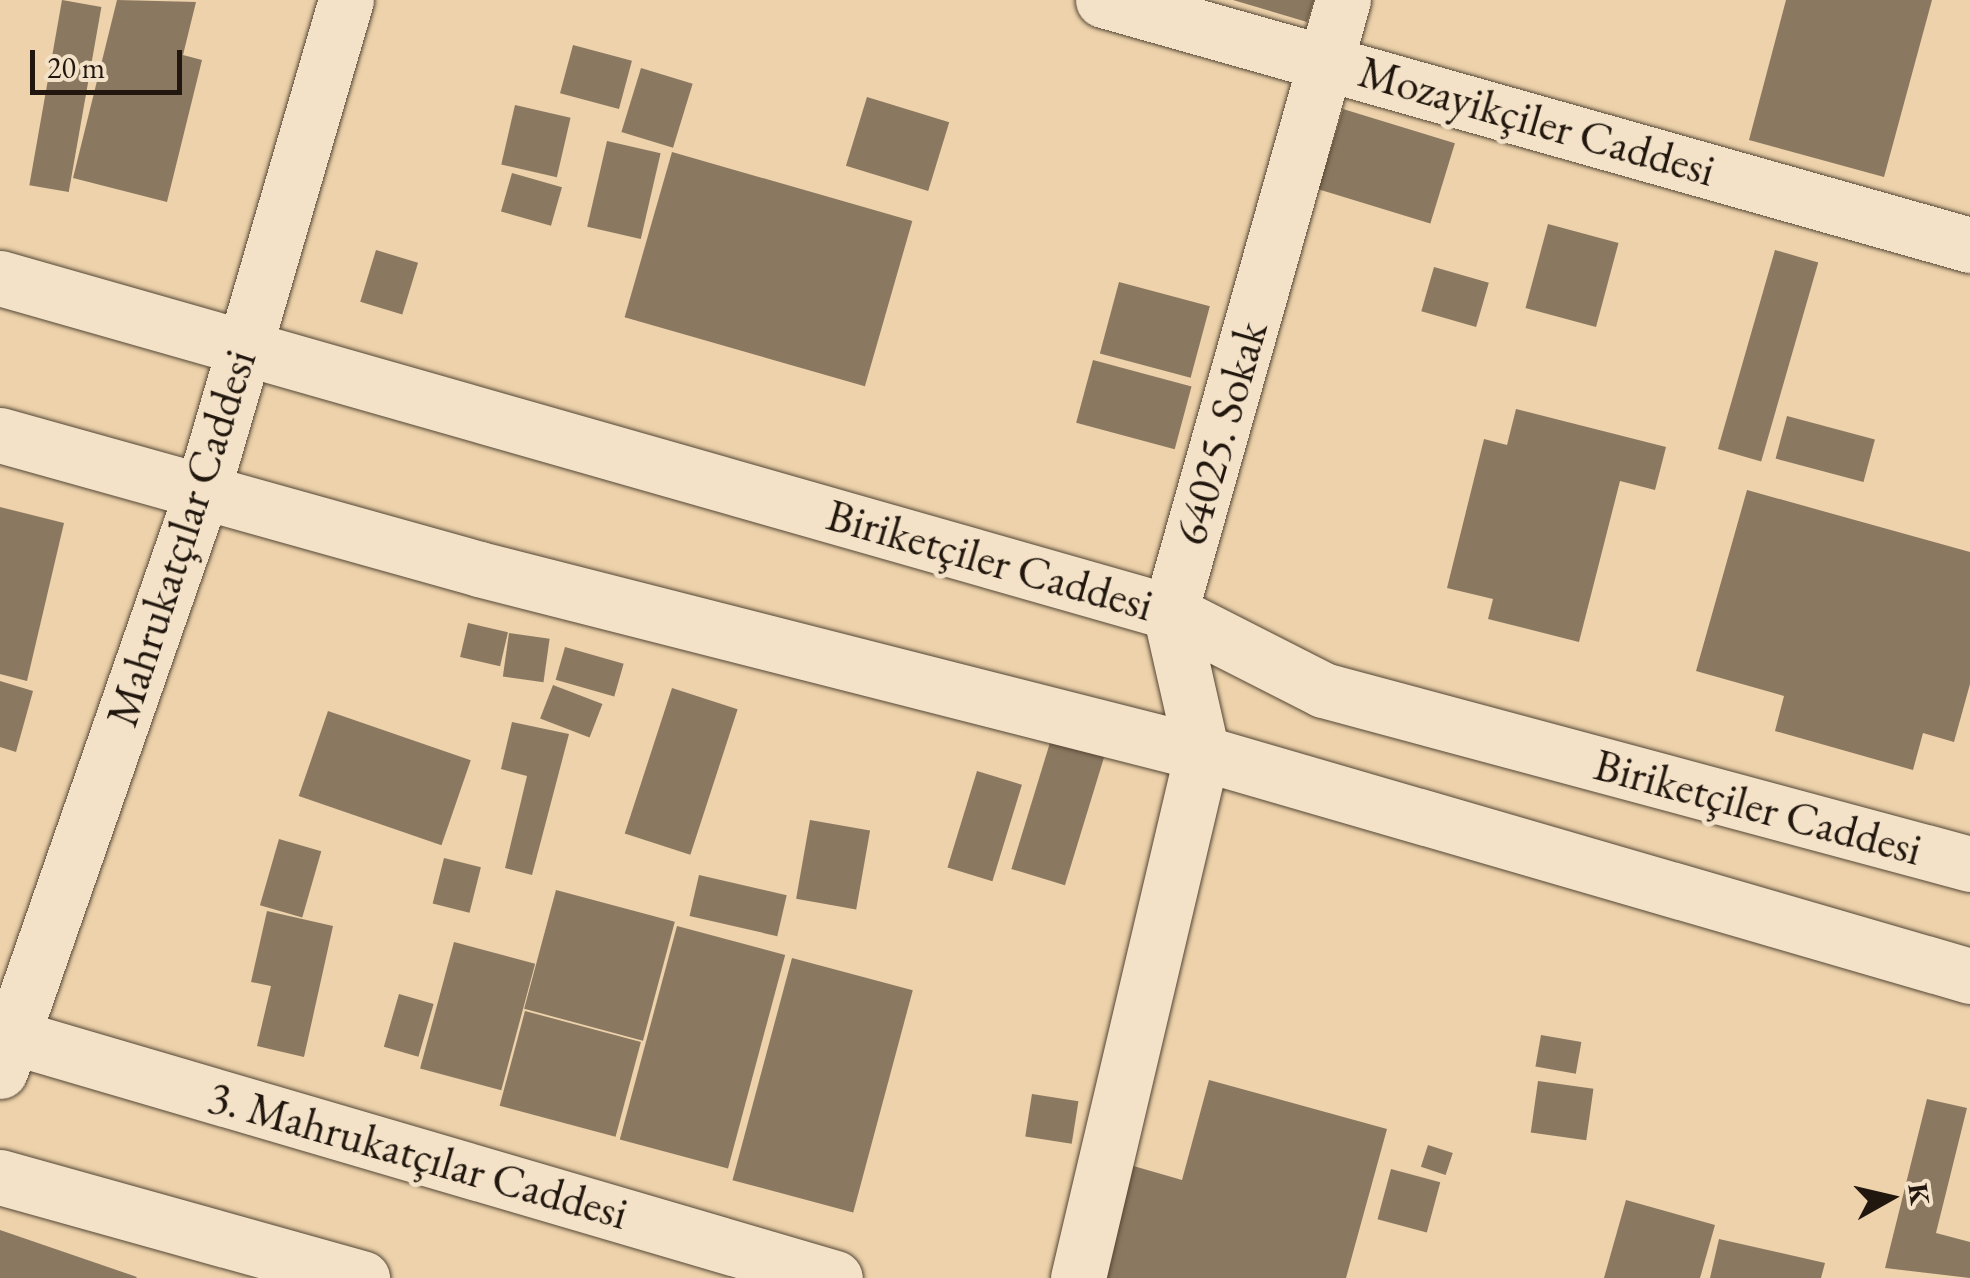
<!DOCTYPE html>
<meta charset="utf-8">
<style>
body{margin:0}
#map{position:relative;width:1970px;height:1278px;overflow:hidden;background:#edd2ab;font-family:"EB Garamond",serif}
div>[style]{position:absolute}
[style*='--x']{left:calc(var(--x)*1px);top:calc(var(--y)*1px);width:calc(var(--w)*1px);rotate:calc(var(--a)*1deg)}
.building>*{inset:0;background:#8b7860;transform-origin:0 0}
.roads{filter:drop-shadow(0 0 2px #544635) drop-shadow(0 0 2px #544635)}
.minor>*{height:55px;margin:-27.5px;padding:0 27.5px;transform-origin:27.5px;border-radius:27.5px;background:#f3e2c8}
.tertiary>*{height:55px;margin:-27.5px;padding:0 27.5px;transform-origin:27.5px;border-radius:27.5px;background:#f3e2c8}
span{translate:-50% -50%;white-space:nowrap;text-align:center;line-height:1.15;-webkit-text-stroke:10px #f3e2c8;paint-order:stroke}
.street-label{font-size:45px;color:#21170e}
.north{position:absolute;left:1840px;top:1148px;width:100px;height:100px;-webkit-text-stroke:8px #f3e2c8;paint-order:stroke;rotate:82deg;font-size:28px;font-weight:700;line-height:40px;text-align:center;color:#21170e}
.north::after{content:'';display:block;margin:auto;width:35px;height:45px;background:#21170e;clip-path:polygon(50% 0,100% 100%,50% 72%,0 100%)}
.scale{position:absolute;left:30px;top:50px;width:152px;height:45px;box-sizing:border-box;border:5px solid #21170e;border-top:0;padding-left:12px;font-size:30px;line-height:35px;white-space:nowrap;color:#21170e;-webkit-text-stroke:8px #f3e2c8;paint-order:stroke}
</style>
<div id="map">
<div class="building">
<i style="left:62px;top:0;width:40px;height:188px;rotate:10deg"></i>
<i style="clip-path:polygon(117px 0,196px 2px,183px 55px,202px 60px,167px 202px,73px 178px)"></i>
<i style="clip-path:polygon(1233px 0,1314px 0,1307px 22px)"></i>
<i style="clip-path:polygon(1786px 0,1932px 0,1884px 177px,1749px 140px)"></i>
<i style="left:573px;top:45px;width:61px;height:50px;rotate:15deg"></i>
<i style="left:641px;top:68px;width:54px;height:67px;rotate:17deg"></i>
<i style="left:867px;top:97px;width:86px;height:72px;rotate:17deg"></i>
<i style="left:515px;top:105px;width:57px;height:61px;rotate:13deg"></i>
<i style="left:1343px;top:109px;width:117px;height:84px;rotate:17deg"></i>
<i style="left:607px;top:141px;width:55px;height:88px;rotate:13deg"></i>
<i style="left:672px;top:152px;width:250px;height:172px;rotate:16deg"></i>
<i style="left:512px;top:173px;width:52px;height:40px;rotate:16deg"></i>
<i style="left:1548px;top:224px;width:73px;height:87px;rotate:15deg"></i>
<i style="left:376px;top:250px;width:44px;height:54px;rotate:17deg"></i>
<i style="left:1775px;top:250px;width:45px;height:207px;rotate:16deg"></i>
<i style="left:1434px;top:267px;width:57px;height:46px;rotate:16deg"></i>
<i style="left:1119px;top:282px;width:94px;height:74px;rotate:15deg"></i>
<i style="left:1093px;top:360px;width:102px;height:65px;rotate:15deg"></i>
<i style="clip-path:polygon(1516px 409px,1666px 447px,1655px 490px,1620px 481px,1579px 642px,1488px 619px,1493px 599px,1447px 588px,1484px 439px,1507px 445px)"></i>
<i style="left:1787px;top:416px;width:91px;height:44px;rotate:15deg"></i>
<i style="clip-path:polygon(1747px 490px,1970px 552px,1970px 684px,1954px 742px,1923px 733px,1913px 770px,1775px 731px,1784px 696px,1696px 671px)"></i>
<i style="clip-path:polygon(0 507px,64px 523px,27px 681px,0 674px)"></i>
<i style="left:468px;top:623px;width:41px;height:35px;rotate:13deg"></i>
<i style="left:509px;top:633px;width:41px;height:44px;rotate:8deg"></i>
<i style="left:565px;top:647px;width:61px;height:34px;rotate:16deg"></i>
<i style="clip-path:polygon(0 681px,33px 691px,16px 752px,0 747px)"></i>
<i style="left:553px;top:685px;width:53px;height:36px;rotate:21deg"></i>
<i style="left:672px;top:688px;width:69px;height:153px;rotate:18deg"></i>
<i style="left:328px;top:711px;width:151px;height:90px;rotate:19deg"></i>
<i style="clip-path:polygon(512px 722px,569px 734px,532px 875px,505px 868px,527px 776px,501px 769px)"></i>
<i style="left:1052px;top:736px;width:56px;height:139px;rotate:17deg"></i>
<i style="left:977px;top:771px;width:47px;height:101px;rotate:17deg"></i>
<i style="left:810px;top:820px;width:61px;height:80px;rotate:10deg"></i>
<i style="left:279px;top:839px;width:44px;height:69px;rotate:16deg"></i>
<i style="left:444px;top:858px;width:38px;height:47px;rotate:14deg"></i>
<i style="left:699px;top:875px;width:90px;height:42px;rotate:13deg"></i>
<i style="left:556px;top:890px;width:123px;height:123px;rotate:15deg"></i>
<i style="clip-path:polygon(267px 911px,333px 926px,304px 1057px,257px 1046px,271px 986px,251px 982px)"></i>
<i style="left:677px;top:926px;width:112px;height:221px;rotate:15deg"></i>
<i style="left:454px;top:942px;width:84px;height:131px;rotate:15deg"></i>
<i style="left:792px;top:958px;width:125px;height:230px;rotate:15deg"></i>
<i style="left:399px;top:994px;width:36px;height:55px;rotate:16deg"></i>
<i style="left:525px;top:1011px;width:120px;height:98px;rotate:15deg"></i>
<i style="left:1541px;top:1035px;width:41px;height:32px;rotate:10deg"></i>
<i style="clip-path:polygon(1209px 1080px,1387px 1129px,1346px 1278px,1092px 1278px,1123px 1163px,1182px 1180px)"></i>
<i style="left:1538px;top:1081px;width:56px;height:52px;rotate:8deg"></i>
<i style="left:1032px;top:1094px;width:47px;height:43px;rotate:9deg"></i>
<i style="clip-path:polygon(1927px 1099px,1967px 1108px,1936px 1233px,1970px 1242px,1970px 1278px,1885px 1268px)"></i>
<i style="left:1428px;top:1145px;width:26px;height:23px;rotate:18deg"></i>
<i style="left:1391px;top:1169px;width:51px;height:52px;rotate:15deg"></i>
<i style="clip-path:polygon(1626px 1200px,1715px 1225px,1700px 1278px,1604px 1278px)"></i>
<i style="clip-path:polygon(0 1230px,137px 1277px,136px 1278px,0 1278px)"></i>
<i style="clip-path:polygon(1719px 1239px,1825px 1263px,1821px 1278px,1710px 1278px)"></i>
</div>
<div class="roads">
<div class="minor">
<i style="--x:1103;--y:0;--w:901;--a:15.78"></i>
<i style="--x:0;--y:278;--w:1217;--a:15.93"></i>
<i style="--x:1170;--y:612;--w:172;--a:27"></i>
<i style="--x:1323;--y:690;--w:670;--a:15.05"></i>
<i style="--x:0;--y:435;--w:497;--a:15.6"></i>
<i style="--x:479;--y:569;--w:746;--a:14.28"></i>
<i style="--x:1202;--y:753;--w:800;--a:16.19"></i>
<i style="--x:0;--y:1033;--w:870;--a:16.35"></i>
<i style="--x:0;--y:1177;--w:376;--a:15.6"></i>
<i style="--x:1078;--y:1278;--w:539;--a:-76.71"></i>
<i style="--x:1202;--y:753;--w:145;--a:-102.8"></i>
<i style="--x:1170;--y:612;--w:636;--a:-74.22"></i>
</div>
<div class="tertiary">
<i style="--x:0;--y:1071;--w:616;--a:-70.77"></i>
<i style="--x:203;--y:489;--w:509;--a:-73.7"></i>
</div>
</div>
<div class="street-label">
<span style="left:1537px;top:121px;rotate:16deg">Mozayikçiler Caddesi</span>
<span style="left:1221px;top:433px;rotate:-74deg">64025. Sokak</span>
<span style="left:181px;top:538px;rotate:-72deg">Mahrukatçılar Caddesi</span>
<span style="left:990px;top:560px;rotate:16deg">Biriketçiler Caddesi</span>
<span style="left:1758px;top:807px;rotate:15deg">Biriketçiler Caddesi</span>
<span style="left:418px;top:1155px;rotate:16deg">3. Mahrukatçılar Caddesi</span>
</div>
<div class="north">K</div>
<div class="scale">20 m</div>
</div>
